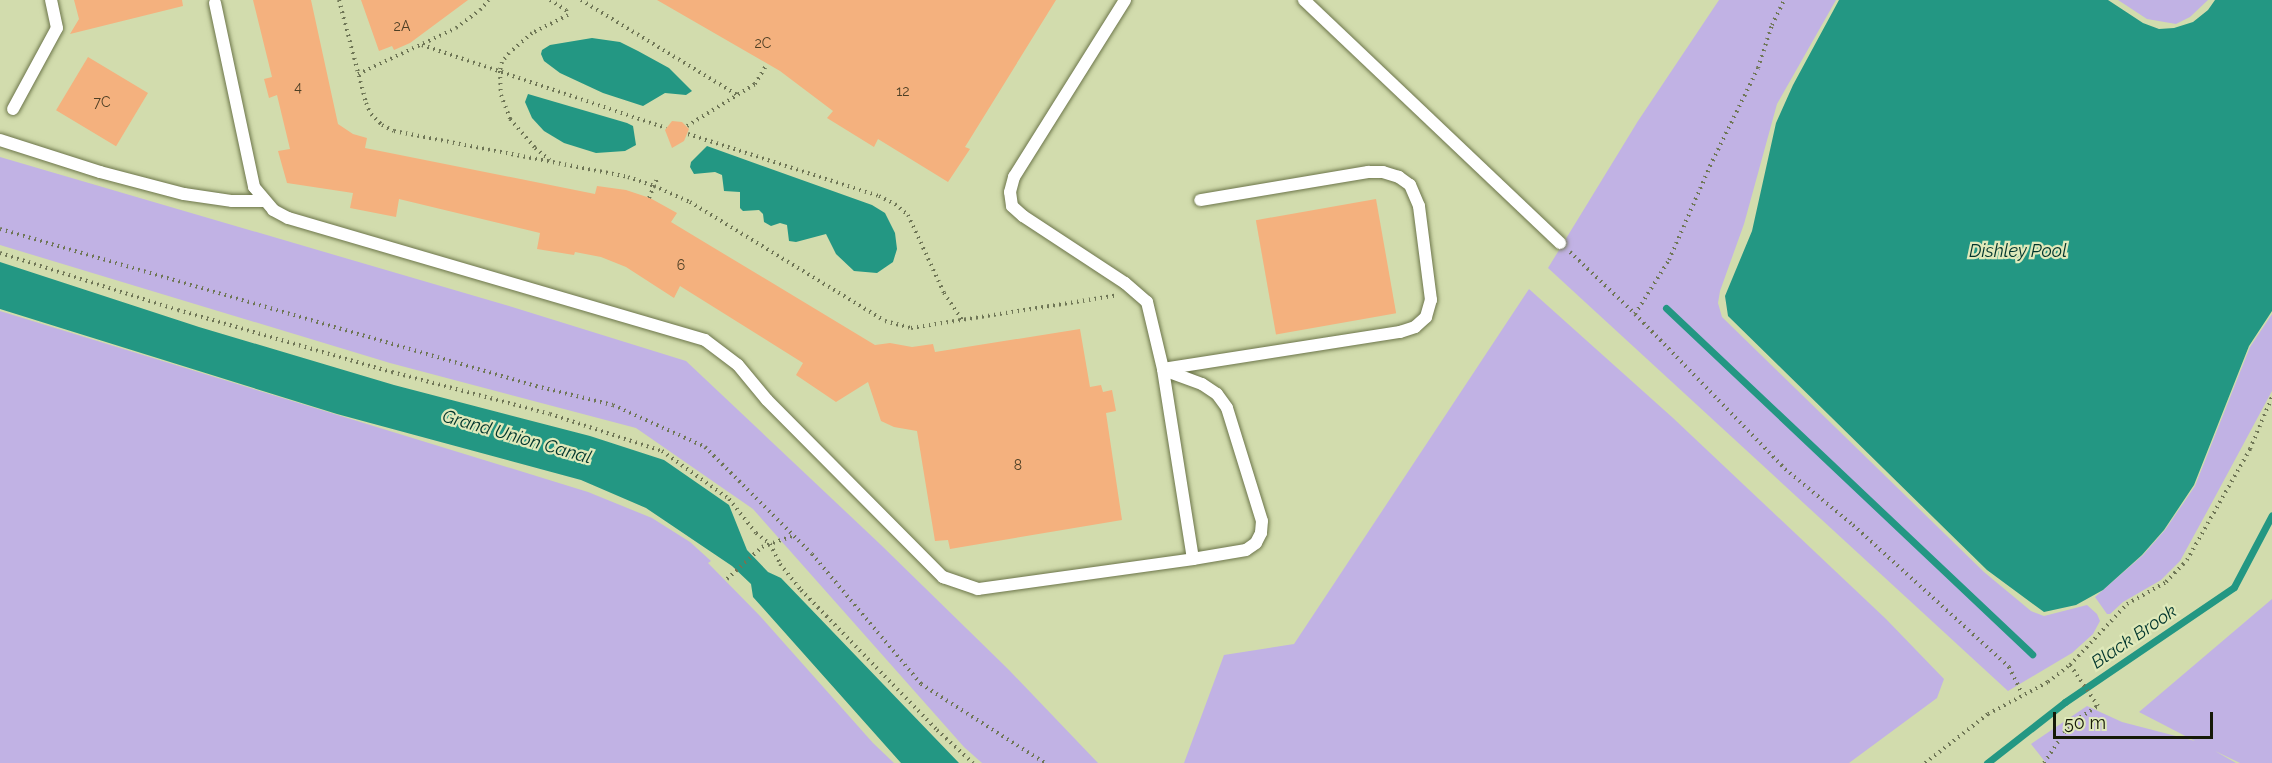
<!DOCTYPE html>
<style>
body{margin:0}
#map{position:relative;width:2272px;height:763px;overflow:hidden;background:#d2dcad;font-family:Raleway,sans-serif}
div>[style]{position:absolute}
[style*='--x']{left:calc(var(--x)*1px);top:calc(var(--y)*1px);width:calc(var(--w)*1px);rotate:calc(var(--a)*1deg)}
.green>*{inset:0;background:#c1b2e4}
.water>*{inset:0;background:#239783}
.stream>*{height:7px;margin:-3.5px;padding:0 3.5px;transform-origin:3.5px;border-radius:3.5px;background:#239783}
.building>*{inset:0;background:#f4b17e;transform-origin:0 0}
.path>*{height:4px;margin-top:-2px;transform-origin:0;background:repeating-linear-gradient(90deg,#6f7656 0 1.5px,transparent 0 6px)}
.roads{filter:drop-shadow(0 0 2px #6c754a) drop-shadow(0 0 2px #6c754a)}
.lane>*{height:12px;margin:-6px;padding:0 6px;transform-origin:6px;border-radius:6px;background:#fff}
span{translate:-50% -50%;white-space:nowrap;text-align:center;line-height:1.15;-webkit-text-stroke:4.5px #dfe9ba;paint-order:stroke}
.number-label{font-size:14px;color:#4d3f25}
.number-label span{-webkit-text-stroke-width:0}
.water-label{font-size:18px;color:#01352d;font-style:italic}
.scale{position:absolute;left:2053px;top:712px;width:160px;height:27px;box-sizing:border-box;border:3px solid #151907;border-top:0;padding-left:8px;font-size:18px;line-height:21px;white-space:nowrap;color:#151907;-webkit-text-stroke:4px #dfe9ba;paint-order:stroke}
</style>
<div id="map">
<div class="green">
<i style="clip-path:polygon(1719px 0,1836px 0,1777px 104px,1744px 224px,1720px 291px,1718px 303px,1722px 317px,1984px 572px,2031px 611px,2044px 616px,2087px 605px,2097px 614px,2100px 621px,2093px 634px,2072px 653px,2008px 691px,1548px 268px,1638px 121px)"></i>
<i style="clip-path:polygon(2118px 0,2208px 0,2190px 17px,2176px 24px,2147px 19px)"></i>
<i style="clip-path:polygon(0 157px,509px 306px,686px 361px,881px 545px,1009px 670px,1098px 763px,982px 763px,964px 747px,753px 509px,636px 428px,390px 363px,0 245px)"></i>
<i style="clip-path:polygon(1529px 289px,1673px 418px,1886px 619px,1944px 679px,1937px 698px,1849px 763px,1184px 763px,1224px 655px,1294px 644px)"></i>
<i style="clip-path:polygon(0 311px,588px 492px,652px 518px,690px 542px,711px 561px,708px 563px,760px 616px,873px 743px,894px 763px,0 763px)"></i>
<i style="clip-path:polygon(2272px 314px,2272px 391px,2209px 508px,2180px 561px,2161px 580px,2123px 602px,2110px 614px,2107px 614px,2095px 597px,2143px 555px,2165px 530px,2195px 486px,2250px 347px)"></i>
<i style="clip-path:polygon(2272px 599px,2272px 763px,2240px 763px,2215px 751px,2236px 763px,2046px 763px,2031px 744px,2087px 706px,2122px 722px,2195px 741px,2139px 712px)"></i>
</div>
<div class="water">
<i style="clip-path:polygon(1839px 0,2108px 0,2143px 23px,2159px 29px,2174px 28px,2193px 22px,2208px 10px,2215px 0,2272px 0,2272px 311px,2249px 346px,2194px 485px,2164px 530px,2142px 555px,2103px 590px,2076px 605px,2044px 612px,1987px 570px,1728px 316px,1725px 296px,1752px 231px,1776px 123px,1793px 85px)"></i>
<i style="clip-path:polygon(592px 38px,620px 42px,638px 51px,669px 68px,692px 91px,686px 95px,665px 93px,643px 106px,603px 93px,560px 73px,544px 61px,541px 54px,542px 50px,550px 45px)"></i>
<i style="clip-path:polygon(528px 94px,627px 123px,633px 126px,636px 145px,625px 151px,596px 153px,564px 143px,544px 131px,532px 118px,525px 102px)"></i>
<i style="clip-path:polygon(707px 146px,872px 205px,885px 213px,895px 233px,897px 249px,893px 262px,877px 273px,854px 271px,836px 254px,826px 234px,796px 242px,789px 241px,787px 225px,780px 223px,771px 226px,764px 222px,763px 214px,759px 210px,743px 211px,740px 208px,740px 192px,724px 191px,722px 175px,715px 172px,694px 174px,690px 167px,691px 162px)"></i>
<i style="clip-path:polygon(0 262px,199px 327px,394px 385px,590px 436px,664px 460px,729px 505px,747px 550px,768px 572px,781px 578px,959px 763px,901px 763px,753px 597px,751px 584px,732px 566px,646px 508px,581px 480px,337px 414px,0 309px)"></i>
</div>
<div class="stream">
<i style="--x:1666;--y:308;--w:504;--a:43.39"></i>
<i style="--x:1987;--y:763;--w:99;--a:-38"></i>
<i style="--x:2065;--y:702;--w:204;--a:-34.2"></i>
<i style="--x:2234;--y:587;--w:81;--a:-62.2"></i>
</div>
<div class="building">
<i style="clip-path:polygon(74px 0,182px 0,183px 6px,70px 34px,79px 19px)"></i>
<i style="clip-path:polygon(253px 0,311px 0,338px 124px,353px 134px,367px 138px,365px 148px,595px 194px,597px 186px,626px 190px,650px 198px,677px 213px,671px 222px,875px 345px,890px 343px,912px 347px,933px 344px,935px 352px,1080px 329px,1090px 387px,1101px 385px,1103px 392px,1112px 390px,1116px 411px,1106px 413px,1122px 520px,950px 549px,948px 540px,935px 541px,917px 431px,894px 427px,881px 421px,868px 382px,836px 402px,796px 375px,803px 363px,680px 286px,674px 298px,626px 267px,601px 257px,575px 252px,574px 255px,537px 249px,540px 233px,399px 199px,396px 217px,350px 208px,353px 193px,287px 183px,278px 151px,290px 149px,277px 95px,269px 98px,264px 79px,272px 77px)"></i>
<i style="clip-path:polygon(361px 0,468px 0,410px 43px,394px 50px,392px 46px,379px 51px)"></i>
<i style="clip-path:polygon(657px 0,1056px 0,965px 147px,970px 149px,948px 182px,878px 139px,874px 147px,827px 118px,833px 111px,780px 71px)"></i>
<i style="left:88px;top:57px;width:70px;height:62px;rotate:31deg"></i>
<i style="clip-path:polygon(672px 121px,682px 122px,689px 129px,684px 141px,672px 148px,665px 130px)"></i>
<i style="left:1376px;top:199px;width:116px;height:122px;rotate:80deg"></i>
</div>
<div class="path">
<i style="--x:339;--y:0;--w:106;--a:75.3"></i>
<i style="--x:366;--y:103;--w:12;--a:66"></i>
<i style="--x:371;--y:114;--w:16;--a:45"></i>
<i style="--x:382;--y:125;--w:13;--a:27"></i>
<i style="--x:394;--y:131;--w:238;--a:11.1"></i>
<i style="--x:628;--y:177;--w:28;--a:19"></i>
<i style="--x:654;--y:186;--w:39;--a:24"></i>
<i style="--x:690;--y:202;--w:228;--a:31.4"></i>
<i style="--x:885;--y:321;--w:27;--a:15"></i>
<i style="--x:911;--y:328;--w:206;--a:-9"></i>
<i style="--x:550;--y:0;--w:19;--a:32"></i>
<i style="--x:566;--y:10;--w:5;--a:68"></i>
<i style="--x:568;--y:15;--w:40;--a:153.4"></i>
<i style="--x:532;--y:33;--w:30;--a:139"></i>
<i style="--x:509;--y:53;--w:11;--a:128"></i>
<i style="--x:502;--y:62;--w:9;--a:103"></i>
<i style="--x:500;--y:71;--w:24;--a:88"></i>
<i style="--x:501;--y:95;--w:26;--a:69"></i>
<i style="--x:510;--y:119;--w:38;--a:49"></i>
<i style="--x:535;--y:148;--w:19;--a:39"></i>
<i style="--x:581;--y:0;--w:183;--a:31.3"></i>
<i style="--x:422;--y:45;--w:258;--a:18.8"></i>
<i style="--x:358;--y:74;--w:108;--a:-25.1"></i>
<i style="--x:456;--y:28;--w:30;--a:-37"></i>
<i style="--x:480;--y:10;--w:13;--a:-48"></i>
<i style="--x:687;--y:126;--w:80;--a:-31.7"></i>
<i style="--x:755;--y:84;--w:23;--a:-59"></i>
<i style="--x:688;--y:134;--w:201;--a:18"></i>
<i style="--x:879;--y:196;--w:18;--a:27"></i>
<i style="--x:895;--y:204;--w:17;--a:40"></i>
<i style="--x:908;--y:215;--w:86;--a:65.2"></i>
<i style="--x:944;--y:293;--w:32;--a:56"></i>
<i style="--x:649;--y:198;--w:21;--a:-67"></i>
<i style="--x:0;--y:229;--w:559;--a:16.33"></i>
<i style="--x:536;--y:386;--w:79;--a:13.9"></i>
<i style="--x:613;--y:405;--w:101;--a:24.5"></i>
<i style="--x:705;--y:447;--w:151;--a:45"></i>
<i style="--x:812;--y:554;--w:170;--a:50"></i>
<i style="--x:921;--y:684;--w:147;--a:32.5"></i>
<i style="--x:1570;--y:252;--w:90;--a:43.6"></i>
<i style="--x:1635;--y:314;--w:216;--a:45.9"></i>
<i style="--x:1785;--y:469;--w:88;--a:39.5"></i>
<i style="--x:1853;--y:525;--w:211;--a:42.3"></i>
<i style="--x:2009;--y:667;--w:30;--a:64"></i>
<i style="--x:0;--y:253;--w:187;--a:17.8"></i>
<i style="--x:178;--y:310;--w:223;--a:16.2"></i>
<i style="--x:392;--y:372;--w:163;--a:14.9"></i>
<i style="--x:550;--y:414;--w:118;--a:18.3"></i>
<i style="--x:662;--y:451;--w:82;--a:35.6"></i>
<i style="--x:729;--y:499;--w:43;--a:51.5"></i>
<i style="--x:756;--y:533;--w:18;--a:38"></i>
<i style="--x:770;--y:544;--w:22;--a:63"></i>
<i style="--x:780;--y:564;--w:33;--a:51"></i>
<i style="--x:801;--y:590;--w:195;--a:45.8"></i>
<i style="--x:937;--y:730;--w:49;--a:42.5"></i>
<i style="--x:1635;--y:314;--w:64;--a:-57.8"></i>
<i style="--x:1669;--y:260;--w:103;--a:-66.4"></i>
<i style="--x:1710;--y:166;--w:109;--a:-63.9"></i>
<i style="--x:1758;--y:68;--w:45;--a:-72"></i>
<i style="--x:1772;--y:25;--w:28;--a:-64"></i>
<i style="--x:727;--y:579;--w:47;--a:-42.4"></i>
<i style="--x:762;--y:547;--w:32;--a:-20"></i>
<i style="--x:1925;--y:763;--w:80;--a:-37.9"></i>
<i style="--x:1988;--y:714;--w:68;--a:-28.1"></i>
<i style="--x:2048;--y:682;--w:28;--a:-38"></i>
<i style="--x:2070;--y:665;--w:83;--a:-46.9"></i>
<i style="--x:2127;--y:604;--w:45;--a:-29.4"></i>
<i style="--x:2166;--y:582;--w:30;--a:-46"></i>
<i style="--x:2187;--y:560;--w:128;--a:-60.4"></i>
<i style="--x:2250;--y:449;--w:56;--a:-67.1"></i>
<i style="--x:2044;--y:763;--w:47;--a:-56.3"></i>
<i style="--x:2070;--y:724;--w:33;--a:-33"></i>
<i style="--x:2098;--y:706;--w:50;--a:-124.3"></i>
</div>
<div class="roads">
<div class="lane">
<i style="--x:1304;--y:0;--w:353;--a:43.5"></i>
<i style="--x:215;--y:3;--w:188;--a:78"></i>
<i style="--x:254;--y:187;--w:30;--a:50"></i>
<i style="--x:273;--y:210;--w:17;--a:28"></i>
<i style="--x:288;--y:218;--w:434;--a:16.3"></i>
<i style="--x:705;--y:340;--w:41;--a:37.1"></i>
<i style="--x:738;--y:365;--w:45;--a:50.4"></i>
<i style="--x:767;--y:400;--w:250;--a:45.2"></i>
<i style="--x:943;--y:577;--w:37;--a:19"></i>
<i style="--x:978;--y:589;--w:217;--a:-7.9"></i>
<i style="--x:1193;--y:559;--w:192;--a:-99"></i>
<i style="--x:1163;--y:369;--w:69;--a:-103.4"></i>
<i style="--x:1147;--y:302;--w:29;--a:-139"></i>
<i style="--x:1125;--y:283;--w:122;--a:-146.7"></i>
<i style="--x:1023;--y:216;--w:15;--a:-138"></i>
<i style="--x:1012;--y:206;--w:14;--a:-98"></i>
<i style="--x:1010;--y:192;--w:16;--a:-75"></i>
<i style="--x:1014;--y:177;--w:209;--a:-57.9"></i>
<i style="--x:13;--y:109;--w:92;--a:-61.5"></i>
<i style="--x:57;--y:28;--w:29;--a:-102"></i>
<i style="--x:0;--y:140;--w:105;--a:17.7"></i>
<i style="--x:100;--y:172;--w:87;--a:14.7"></i>
<i style="--x:184;--y:194;--w:49;--a:8.3"></i>
<i style="--x:232;--y:201;--w:31;--a:0"></i>
<i style="--x:1163;--y:369;--w:240;--a:-8.9"></i>
<i style="--x:1400;--y:332;--w:16;--a:-18"></i>
<i style="--x:1415;--y:327;--w:15;--a:-42"></i>
<i style="--x:1426;--y:317;--w:18;--a:-74"></i>
<i style="--x:1431;--y:300;--w:95;--a:-97.3"></i>
<i style="--x:1419;--y:206;--w:23;--a:-113"></i>
<i style="--x:1410;--y:185;--w:14;--a:-144"></i>
<i style="--x:1399;--y:177;--w:17;--a:-163"></i>
<i style="--x:1383;--y:172;--w:15;--a:180"></i>
<i style="--x:1368;--y:172;--w:170;--a:170.5"></i>
<i style="--x:1164;--y:370;--w:40;--a:20.2"></i>
<i style="--x:1202;--y:384;--w:18;--a:34"></i>
<i style="--x:1217;--y:394;--w:17;--a:54"></i>
<i style="--x:1227;--y:408;--w:118;--a:72.8"></i>
<i style="--x:1262;--y:521;--w:12;--a:95"></i>
<i style="--x:1261;--y:533;--w:11;--a:117"></i>
<i style="--x:1256;--y:543;--w:12;--a:145"></i>
<i style="--x:1246;--y:550;--w:54;--a:170.4"></i>
</div>
</div>
<div class="number-label">
<span style="left:402px;top:26px">2A</span>
<span style="left:763px;top:43px">2C</span>
<span style="left:298px;top:87px">4</span>
<span style="left:903px;top:91px">12</span>
<span style="left:102px;top:102px">7C</span>
<span style="left:681px;top:265px">6</span>
<span style="left:1018px;top:465px">8</span>
</div>
<div class="water-label">
<span style="left:2018px;top:251px">Dishley Pool</span>
<span style="left:517px;top:437px;rotate:16deg">Grand Union Canal</span>
<span style="left:2134px;top:637px;rotate:-34deg">Black Brook</span>
</div>
<div class="scale">50 m</div>
</div>
